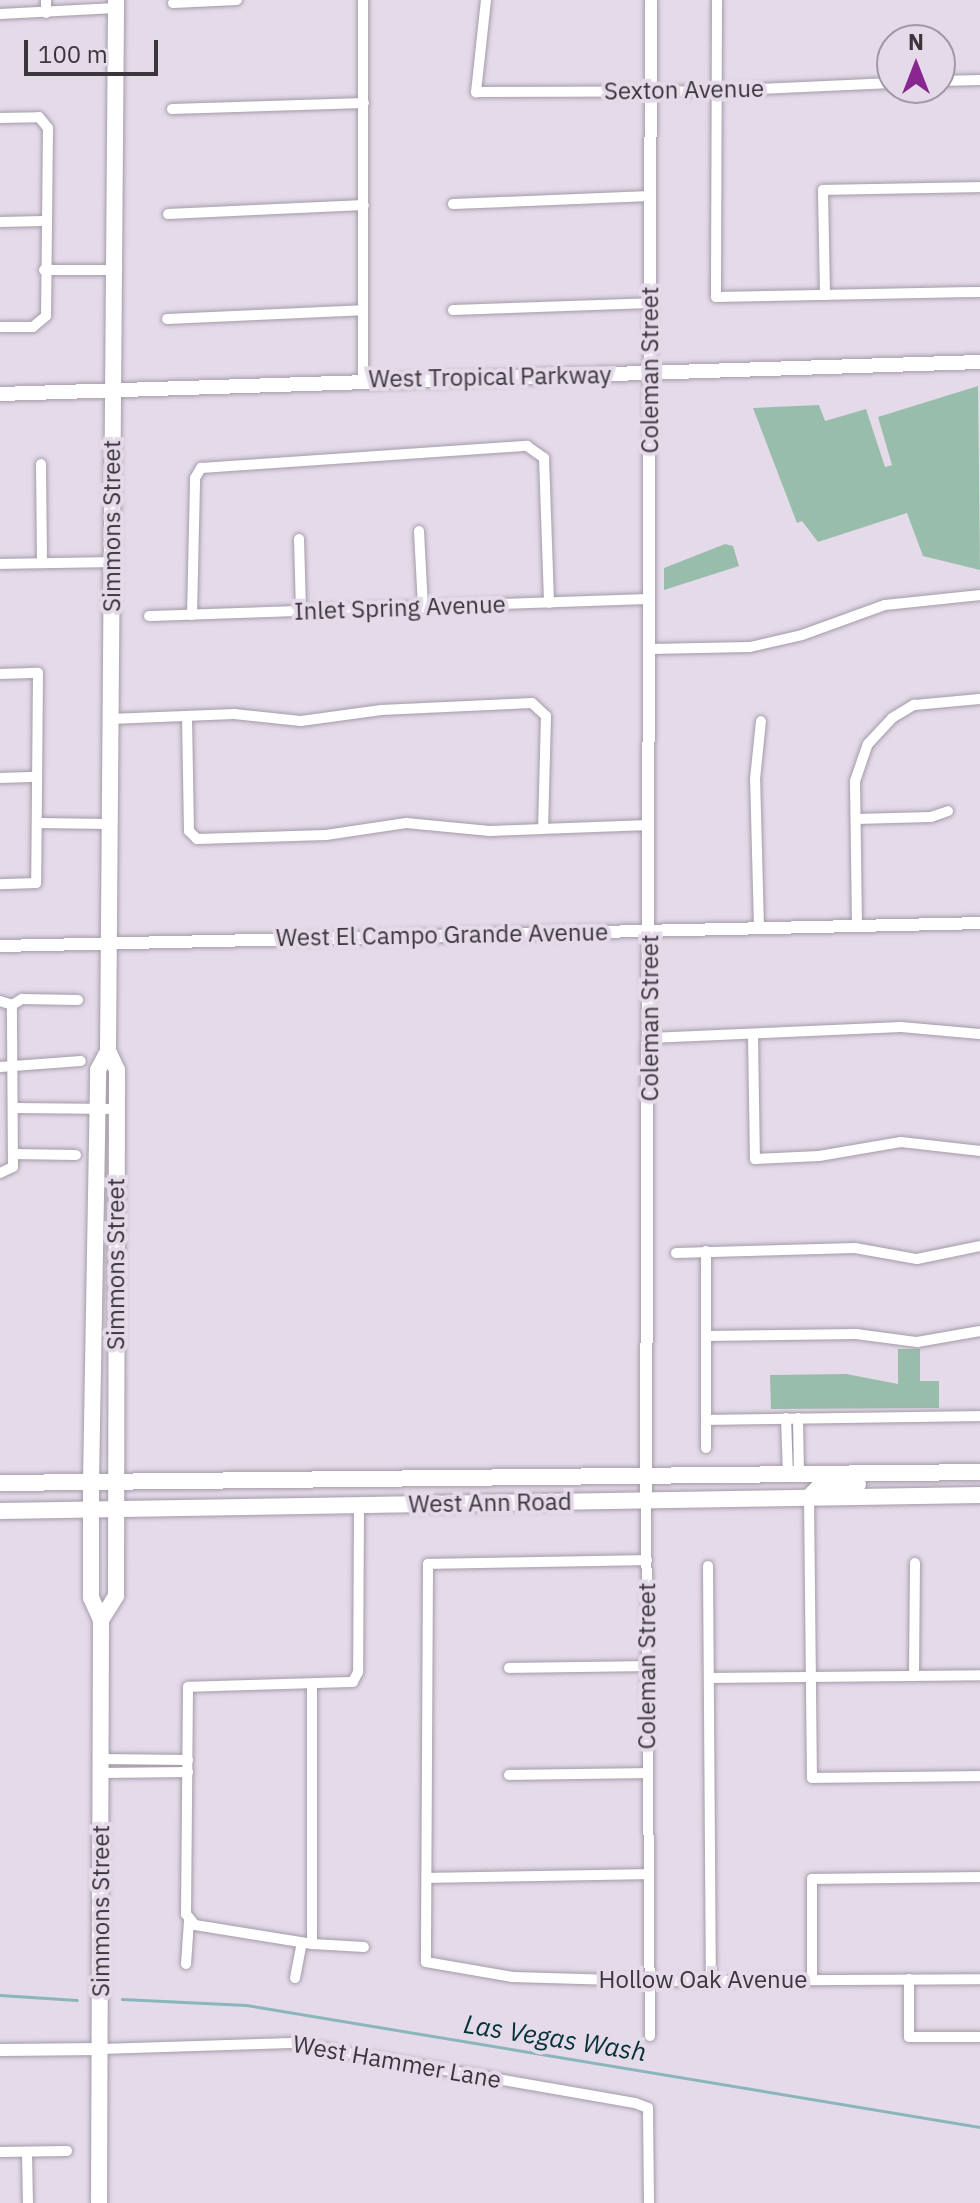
<!DOCTYPE html>
<style>
body{margin:0}
#map{position:relative;width:980px;height:2203px;overflow:hidden;background:#e4dae9;font-family:"IBM Plex Sans",sans-serif}
div>[style]{position:absolute}
[style*='--x']{left:calc(var(--x)*1px);top:calc(var(--y)*1px);width:calc(var(--w)*1px);rotate:calc(var(--a)*1deg)}
.green>*{inset:0;background:#99bdab}
.stream>*{height:3px;margin:-1.5px;padding:0 1.5px;transform-origin:1.5px;border-radius:1.5px;background:#8ab6bb}
.roads{filter:drop-shadow(0 0 2px #a49ba8) drop-shadow(0 0 2px #a49ba8)}
.minor>*{height:10px;margin:-5px;padding:0 5px;transform-origin:5px;border-radius:5px;background:#fff}
.tertiary>*{height:12px;margin:-6px;padding:0 6px;transform-origin:6px;border-radius:6px;background:#fff}
.secondary>*{height:14px;margin:-7px;padding:0 7px;transform-origin:7px;border-radius:7px;background:#fff}
.primary>*{height:16px;margin:-8px;padding:0 8px;transform-origin:8px;border-radius:8px;background:#fff}
span{translate:-50% -50%;white-space:nowrap;text-align:center;line-height:1.15;-webkit-text-stroke:8px #e4dae9;paint-order:stroke}
.street-label{font-size:24px;color:#3a363c}
.water-label{font-size:26px;color:#033135;font-style:italic}
.north{position:absolute;left:876px;top:24px;width:80px;height:80px;box-sizing:border-box;background:#e4dae9;border:2px solid #a098a4;border-radius:50%;rotate:0deg;font-size:22px;font-weight:700;line-height:32px;text-align:center;color:#3a363c}
.north::after{content:'';display:block;margin:auto;width:28px;height:36px;background:#89268f;clip-path:polygon(50% 0,100% 100%,50% 72%,0 100%)}
.scale{position:absolute;left:24px;top:40px;width:134px;height:36px;box-sizing:border-box;border:4px solid #3a363c;border-top:0;padding-left:10px;font-size:24px;line-height:28px;white-space:nowrap;color:#3a363c;-webkit-text-stroke:6px #e4dae9;paint-order:stroke}
</style>
<div id="map">
<div class="green">
<i style="clip-path:polygon(978px 386px,980px 570px,923px 556px,907px 513px,818px 542px,802px 521px,797px 523px,753px 408px,819px 405px,825px 421px,866px 409px,885px 467px,892px 465px,878px 417px)"></i>
<i style="clip-path:polygon(725px 544px,733px 546px,739px 566px,664px 590px,664px 568px)"></i>
<i style="clip-path:polygon(898px 1349px,920px 1349px,920px 1381px,939px 1381px,939px 1408px,771px 1409px,770px 1375px,846px 1374px,898px 1384px)"></i>
</div>
<div class="stream">
<i style="--x:0;--y:1995;--w:77;--a:3.7"></i>
<i style="--x:122;--y:1999;--w:124;--a:2.8"></i>
<i style="--x:246;--y:2005;--w:744;--a:9.44"></i>
</div>
<div class="roads">
<div class="minor">
<i style="--x:46;--y:0;--w:13;--a:90"></i>
<i style="--x:486;--y:0;--w:93;--a:96.2"></i>
<i style="--x:476;--y:92;--w:239;--a:-0.2"></i>
<i style="--x:715;--y:91;--w:177;--a:-2.6"></i>
<i style="--x:717;--y:0;--w:297;--a:90.2"></i>
<i style="--x:716;--y:297;--w:264;--a:-1.1"></i>
<i style="--x:173;--y:3;--w:64;--a:-2.7"></i>
<i style="--x:0;--y:14;--w:116;--a:-3"></i>
<i style="--x:940;--y:81;--w:40;--a:-1.4"></i>
<i style="--x:172;--y:109;--w:192;--a:-1.8"></i>
<i style="--x:0;--y:118;--w:39;--a:-1"></i>
<i style="--x:39;--y:117;--w:14;--a:51"></i>
<i style="--x:48;--y:128;--w:188;--a:90.6"></i>
<i style="--x:46;--y:316;--w:17;--a:140"></i>
<i style="--x:33;--y:327;--w:33;--a:180"></i>
<i style="--x:453;--y:204;--w:197;--a:-2.3"></i>
<i style="--x:168;--y:214;--w:196;--a:-2.6"></i>
<i style="--x:0;--y:222;--w:44;--a:-1.3"></i>
<i style="--x:44;--y:270;--w:69;--a:0"></i>
<i style="--x:825;--y:295;--w:105;--a:-91.1"></i>
<i style="--x:823;--y:190;--w:157;--a:-1.1"></i>
<i style="--x:453;--y:310;--w:197;--a:-2"></i>
<i style="--x:167;--y:319;--w:196;--a:-2.6"></i>
<i style="--x:363;--y:380;--w:380;--a:-90"></i>
<i style="--x:41;--y:464;--w:98;--a:89.4"></i>
<i style="--x:419;--y:531;--w:77;--a:87"></i>
<i style="--x:299;--y:539;--w:72;--a:88.4"></i>
<i style="--x:0;--y:564;--w:111;--a:-1"></i>
<i style="--x:192;--y:615;--w:137;--a:-88.7"></i>
<i style="--x:195;--y:478;--w:12;--a:-59"></i>
<i style="--x:201;--y:468;--w:327;--a:-3.9"></i>
<i style="--x:527;--y:446;--w:21;--a:35"></i>
<i style="--x:544;--y:458;--w:145;--a:88"></i>
<i style="--x:149;--y:616;--w:501;--a:-1.94"></i>
<i style="--x:650;--y:649;--w:100;--a:-1.1"></i>
<i style="--x:750;--y:647;--w:53;--a:-13"></i>
<i style="--x:802;--y:635;--w:88;--a:-19.9"></i>
<i style="--x:885;--y:605;--w:96;--a:-6"></i>
<i style="--x:0;--y:674;--w:38;--a:-2"></i>
<i style="--x:38;--y:673;--w:210;--a:90.5"></i>
<i style="--x:36;--y:883;--w:36;--a:178"></i>
<i style="--x:187;--y:717;--w:114;--a:89"></i>
<i style="--x:189;--y:831;--w:11;--a:45"></i>
<i style="--x:197;--y:839;--w:129;--a:-1.8"></i>
<i style="--x:326;--y:835;--w:81;--a:-8.5"></i>
<i style="--x:406;--y:823;--w:84;--a:5.4"></i>
<i style="--x:490;--y:831;--w:159;--a:-2.2"></i>
<i style="--x:110;--y:719;--w:124;--a:-2.3"></i>
<i style="--x:234;--y:714;--w:67;--a:6"></i>
<i style="--x:301;--y:721;--w:81;--a:-7.8"></i>
<i style="--x:381;--y:710;--w:151;--a:-2.7"></i>
<i style="--x:532;--y:703;--w:19;--a:43"></i>
<i style="--x:546;--y:716;--w:112;--a:91.5"></i>
<i style="--x:0;--y:778;--w:37;--a:-2"></i>
<i style="--x:856;--y:819;--w:75;--a:-1.5"></i>
<i style="--x:931;--y:817;--w:18;--a:-19"></i>
<i style="--x:37;--y:823;--w:72;--a:0.8"></i>
<i style="--x:857;--y:926;--w:145;--a:-90.8"></i>
<i style="--x:855;--y:781;--w:39;--a:-71"></i>
<i style="--x:868;--y:744;--w:35;--a:-47"></i>
<i style="--x:892;--y:718;--w:26;--a:-31"></i>
<i style="--x:914;--y:705;--w:66;--a:-5.2"></i>
<i style="--x:759;--y:928;--w:149;--a:-91.5"></i>
<i style="--x:755;--y:779;--w:58;--a:-84.1"></i>
<i style="--x:0;--y:1001;--w:13;--a:18"></i>
<i style="--x:12;--y:1005;--w:12;--a:-31"></i>
<i style="--x:22;--y:999;--w:56;--a:1"></i>
<i style="--x:753;--y:1035;--w:124;--a:89.1"></i>
<i style="--x:755;--y:1159;--w:64;--a:-2.7"></i>
<i style="--x:819;--y:1156;--w:83;--a:-9.7"></i>
<i style="--x:901;--y:1142;--w:80;--a:6.5"></i>
<i style="--x:650;--y:1038;--w:251;--a:-2.5"></i>
<i style="--x:901;--y:1027;--w:79;--a:5.1"></i>
<i style="--x:0;--y:1067;--w:81;--a:-4.2"></i>
<i style="--x:13;--y:1108;--w:103;--a:0.6"></i>
<i style="--x:13;--y:1154;--w:63;--a:0.9"></i>
<i style="--x:0;--y:1173;--w:14;--a:-25"></i>
<i style="--x:13;--y:1167;--w:162;--a:-90.4"></i>
<i style="--x:706;--y:1251;--w:197;--a:90"></i>
<i style="--x:676;--y:1253;--w:179;--a:-1.6"></i>
<i style="--x:855;--y:1248;--w:63;--a:10.1"></i>
<i style="--x:917;--y:1259;--w:64;--a:-11.7"></i>
<i style="--x:706;--y:1336;--w:150;--a:-0.8"></i>
<i style="--x:856;--y:1334;--w:62;--a:7.5"></i>
<i style="--x:917;--y:1342;--w:64;--a:-9.9"></i>
<i style="--x:786;--y:1418;--w:56;--a:88"></i>
<i style="--x:798;--y:1418;--w:56;--a:89"></i>
<i style="--x:706;--y:1420;--w:274;--a:-0.8"></i>
<i style="--x:809;--y:1497;--w:281;--a:89.4"></i>
<i style="--x:812;--y:1778;--w:168;--a:-0.7"></i>
<i style="--x:646;--y:1500;--w:536;--a:89.57"></i>
<i style="--x:359;--y:1505;--w:167;--a:90.3"></i>
<i style="--x:358;--y:1672;--w:11;--a:117"></i>
<i style="--x:353;--y:1682;--w:165;--a:178.3"></i>
<i style="--x:188;--y:1687;--w:227;--a:90.5"></i>
<i style="--x:186;--y:1914;--w:14;--a:51"></i>
<i style="--x:195;--y:1925;--w:119;--a:9.2"></i>
<i style="--x:312;--y:1944;--w:52;--a:3.3"></i>
<i style="--x:647;--y:1560;--w:219;--a:179"></i>
<i style="--x:428;--y:1564;--w:398;--a:90.3"></i>
<i style="--x:426;--y:1962;--w:88;--a:9.8"></i>
<i style="--x:513;--y:1977;--w:136;--a:1.7"></i>
<i style="--x:649;--y:1981;--w:331;--a:-0.3"></i>
<i style="--x:708;--y:1566;--w:415;--a:89.6"></i>
<i style="--x:509;--y:1668;--w:138;--a:-0.8"></i>
<i style="--x:914;--y:1676;--w:113;--a:-89.5"></i>
<i style="--x:711;--y:1678;--w:269;--a:-0.6"></i>
<i style="--x:101;--y:1759;--w:87;--a:0.7"></i>
<i style="--x:102;--y:1773;--w:86;--a:-0.7"></i>
<i style="--x:509;--y:1775;--w:139;--a:-0.8"></i>
<i style="--x:427;--y:1878;--w:222;--a:-1"></i>
<i style="--x:312;--y:1944;--w:258;--a:-90"></i>
<i style="--x:186;--y:1964;--w:43;--a:-86"></i>
<i style="--x:295;--y:1978;--w:36;--a:-79"></i>
<i style="--x:909;--y:1979;--w:58;--a:90"></i>
<i style="--x:909;--y:2037;--w:71;--a:0"></i>
<i style="--x:812;--y:1980;--w:101;--a:-90"></i>
<i style="--x:812;--y:1879;--w:168;--a:-0.7"></i>
<i style="--x:101;--y:2049;--w:190;--a:-1.8"></i>
<i style="--x:291;--y:2043;--w:349;--a:9.9"></i>
<i style="--x:635;--y:2103;--w:14;--a:21"></i>
<i style="--x:648;--y:2108;--w:95;--a:89.4"></i>
<i style="--x:0;--y:2152;--w:67;--a:-0.9"></i>
<i style="--x:27;--y:2152;--w:51;--a:88.9"></i>
</div>
<div class="tertiary">
<i style="--x:0;--y:946;--w:980;--a:-1.34"></i>
<i style="--x:646;--y:1500;--w:1500;--a:-89.81"></i>
<i style="--x:0;--y:2050;--w:101;--a:-0.6"></i>
</div>
<div class="secondary">
<i style="--x:0;--y:394;--w:981;--a:-1.87"></i>
</div>
<div class="primary">
<i style="--x:0;--y:1483;--w:980;--a:-0.64"></i>
<i style="--x:809;--y:1497;--w:14;--a:-45"></i>
<i style="--x:819;--y:1487;--w:39;--a:-4"></i>
<i style="--x:0;--y:1511;--w:980;--a:-0.94"></i>
<i style="--x:101;--y:1620;--w:28;--a:-58"></i>
<i style="--x:116;--y:1596;--w:526;--a:-89.89"></i>
<i style="--x:117;--y:1070;--w:21;--a:-115"></i>
<i style="--x:108;--y:1051;--w:1051;--a:-89.56"></i>
<i style="--x:99;--y:2203;--w:583;--a:-89.8"></i>
<i style="--x:101;--y:1620;--w:24;--a:-114"></i>
<i style="--x:91;--y:1598;--w:116;--a:-90"></i>
<i style="--x:91;--y:1482;--w:412;--a:-89"></i>
<i style="--x:98;--y:1070;--w:21;--a:-62"></i>
</div>
</div>
<div class="street-label">
<span style="left:684px;top:90px;rotate:-1deg">Sexton Avenue</span>
<span style="left:650px;top:370px;rotate:-90deg">Coleman Street</span>
<span style="left:490px;top:377px;rotate:-1deg">West Tropical Parkway</span>
<span style="left:112px;top:526px;rotate:-90deg">Simmons Street</span>
<span style="left:400px;top:608px;rotate:-2deg">Inlet Spring Avenue</span>
<span style="left:442px;top:935px;rotate:-1deg">West El Campo Grande Avenue</span>
<span style="left:650px;top:1018px;rotate:-90deg">Coleman Street</span>
<span style="left:116px;top:1264px;rotate:-90deg">Simmons Street</span>
<span style="left:490px;top:1503px;rotate:-1deg">West Ann Road</span>
<span style="left:647px;top:1666px;rotate:-90deg">Coleman Street</span>
<span style="left:101px;top:1911px;rotate:-90deg">Simmons Street</span>
<span style="left:703px;top:1980px">Hollow Oak Avenue</span>
<span style="left:397px;top:2062px;rotate:10deg">West Hammer Lane</span>
</div>
<div class="water-label">
<span style="left:555px;top:2038px;rotate:9deg">Las Vegas Wash</span>
</div>
<div class="north">N</div>
<div class="scale">100 m</div>
</div>
